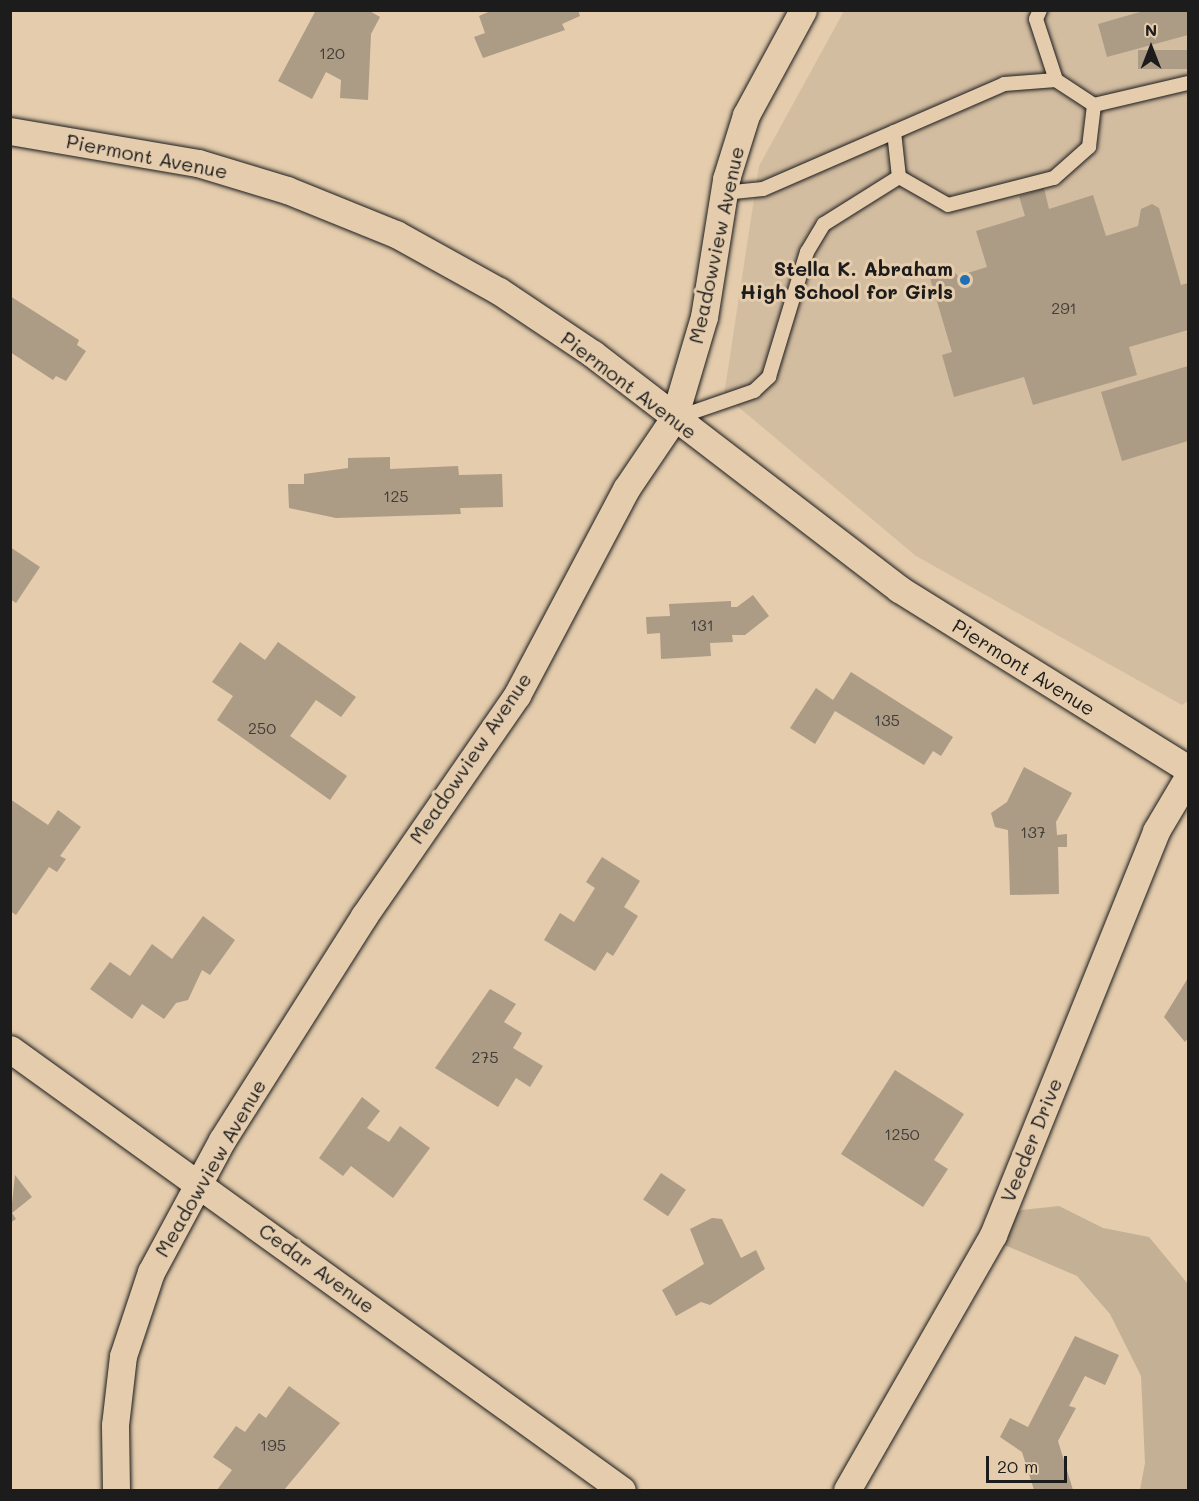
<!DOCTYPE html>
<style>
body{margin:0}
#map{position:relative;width:1199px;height:1501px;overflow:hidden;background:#e4ccad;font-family:Mali,sans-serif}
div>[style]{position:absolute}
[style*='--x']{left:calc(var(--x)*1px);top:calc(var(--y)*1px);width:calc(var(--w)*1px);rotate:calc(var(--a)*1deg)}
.built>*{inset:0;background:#d3bda1}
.green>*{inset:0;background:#c3b095}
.building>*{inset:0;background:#ac9b85;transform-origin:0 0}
.roads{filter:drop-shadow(0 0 2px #1c1c1c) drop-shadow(0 0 2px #1c1c1c)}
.service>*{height:14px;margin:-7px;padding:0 7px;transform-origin:7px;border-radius:7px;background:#e4ccad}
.minor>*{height:27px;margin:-13.5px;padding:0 13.5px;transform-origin:13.5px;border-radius:13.5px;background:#e4ccad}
.dots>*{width:16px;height:16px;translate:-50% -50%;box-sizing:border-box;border:3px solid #e4ccad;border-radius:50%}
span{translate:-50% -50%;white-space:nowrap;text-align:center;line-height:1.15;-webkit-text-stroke:6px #e4ccad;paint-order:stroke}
.number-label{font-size:16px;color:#403c36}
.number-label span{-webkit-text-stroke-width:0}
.street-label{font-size:20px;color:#1c1c1c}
.poi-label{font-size:20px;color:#1c1c1c;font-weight:700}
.right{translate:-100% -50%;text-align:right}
.frame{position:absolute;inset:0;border:12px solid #1c1c1c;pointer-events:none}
.north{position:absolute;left:1121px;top:18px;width:60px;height:60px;-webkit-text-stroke:4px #e4ccad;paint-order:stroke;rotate:0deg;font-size:16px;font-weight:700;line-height:24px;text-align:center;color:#1c1c1c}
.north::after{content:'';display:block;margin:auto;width:21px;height:27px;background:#1c1c1c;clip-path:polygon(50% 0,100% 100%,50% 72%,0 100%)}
.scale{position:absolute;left:986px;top:1456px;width:81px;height:27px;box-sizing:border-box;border:3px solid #1c1c1c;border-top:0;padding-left:8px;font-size:18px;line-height:21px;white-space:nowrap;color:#1c1c1c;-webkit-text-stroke:4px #e4ccad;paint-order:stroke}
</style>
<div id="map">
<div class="built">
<i style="clip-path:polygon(844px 11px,1188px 11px,1188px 701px,1182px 705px,916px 556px,724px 395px,759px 166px)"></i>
</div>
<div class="green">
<i style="clip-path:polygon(1059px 1206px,1103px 1228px,1149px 1237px,1188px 1284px,1188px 1490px,1140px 1490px,1145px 1463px,1141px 1376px,1110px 1314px,1077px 1276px,979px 1234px,1022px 1210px)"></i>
</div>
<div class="building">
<i style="clip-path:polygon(316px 10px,368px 10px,380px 17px,371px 34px,368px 100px,340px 98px,341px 80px,326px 72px,312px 99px,278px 81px)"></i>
<i style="clip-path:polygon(493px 10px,578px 10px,580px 16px,562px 24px,565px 30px,483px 58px,474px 37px,485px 33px,479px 16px)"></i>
<i style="clip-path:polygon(1147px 10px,1188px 10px,1188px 35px,1107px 57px,1098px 24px)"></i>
<i style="left:1188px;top:50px;width:19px;height:50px;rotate:90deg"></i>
<i style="clip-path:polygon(1044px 188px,1049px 209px,1093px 195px,1106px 236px,1138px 226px,1141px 209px,1152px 204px,1159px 208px,1181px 285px,1188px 283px,1188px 330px,1129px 347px,1137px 375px,1033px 405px,1024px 377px,954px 397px,942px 355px,952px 352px,930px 278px,935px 268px,947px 265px,958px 276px,987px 267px,976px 231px,1025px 216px,1019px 196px)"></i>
<i style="clip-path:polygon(10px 296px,79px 340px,77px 345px,86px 351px,66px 381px,56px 376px,53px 380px,10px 352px)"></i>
<i style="clip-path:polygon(1188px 366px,1188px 441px,1122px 461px,1101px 392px)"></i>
<i style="clip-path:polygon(390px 457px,390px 469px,458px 466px,459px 475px,502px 474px,503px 507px,460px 508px,461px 514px,336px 518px,289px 508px,288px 484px,304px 484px,304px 474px,348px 468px,348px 458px)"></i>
<i style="clip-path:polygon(10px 547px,40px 567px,16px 603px,10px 599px)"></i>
<i style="clip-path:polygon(753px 595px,769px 616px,745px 635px,732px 635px,733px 642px,710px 643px,711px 656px,661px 659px,660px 633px,647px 634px,646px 617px,670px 616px,669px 604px,731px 601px,731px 607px,737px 607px)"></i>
<i style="clip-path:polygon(240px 642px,265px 660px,278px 642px,356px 697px,341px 717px,316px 700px,290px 736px,347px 776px,330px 800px,217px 720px,233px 696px,212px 682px)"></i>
<i style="clip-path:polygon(851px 672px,953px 737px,941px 756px,933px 751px,924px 765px,835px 711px,815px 744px,790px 728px,816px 688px,833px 700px)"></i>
<i style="clip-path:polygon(1024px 767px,1072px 793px,1056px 822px,1057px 835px,1067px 834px,1067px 847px,1058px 847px,1059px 894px,1010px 895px,1008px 830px,995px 827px,991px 813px,1007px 802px)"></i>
<i style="clip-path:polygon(10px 799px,48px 825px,58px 810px,81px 827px,60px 856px,66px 859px,57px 872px,49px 867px,16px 915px,10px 911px)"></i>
<i style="clip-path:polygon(602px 857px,640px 881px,624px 907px,638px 916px,613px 956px,607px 952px,595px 971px,544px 940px,560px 913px,574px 922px,595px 888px,586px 882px)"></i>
<i style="clip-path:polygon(203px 916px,235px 940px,210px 975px,202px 970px,188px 1000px,176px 1003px,164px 1019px,142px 1004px,132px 1019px,90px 989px,110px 962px,130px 976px,152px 944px,172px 959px)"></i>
<i style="clip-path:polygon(1188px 978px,1188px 1038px,1185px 1042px,1164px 1017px)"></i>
<i style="clip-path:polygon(490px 989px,516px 1004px,504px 1022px,522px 1033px,513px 1048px,543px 1066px,530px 1087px,516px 1078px,498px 1107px,435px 1068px)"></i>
<i style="clip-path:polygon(895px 1070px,964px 1114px,934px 1160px,948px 1169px,923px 1207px,841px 1154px)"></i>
<i style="clip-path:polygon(362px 1097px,380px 1111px,367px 1128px,389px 1142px,400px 1126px,430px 1148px,393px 1198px,351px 1166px,343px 1176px,319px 1158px)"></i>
<i style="left:661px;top:1173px;width:30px;height:32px;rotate:34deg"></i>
<i style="clip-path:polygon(15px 1175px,32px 1197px,12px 1213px,16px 1219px,10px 1223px)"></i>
<i style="clip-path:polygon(712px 1218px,722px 1219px,741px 1258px,756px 1250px,765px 1269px,710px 1305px,701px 1302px,676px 1316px,662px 1290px,704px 1264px,690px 1229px)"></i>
<i style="clip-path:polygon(1075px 1336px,1119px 1355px,1105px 1385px,1085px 1376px,1069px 1406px,1076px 1408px,1058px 1441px,1073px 1490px,1034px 1490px,1022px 1452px,1000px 1437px,1010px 1418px,1028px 1427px)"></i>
<i style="clip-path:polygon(289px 1386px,340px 1423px,284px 1490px,217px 1490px,232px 1470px,213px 1457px,236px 1426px,245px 1432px,259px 1413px,266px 1418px)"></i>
</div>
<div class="roads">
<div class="service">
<i style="--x:1094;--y:105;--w:97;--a:-13.2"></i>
<i style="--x:894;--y:132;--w:45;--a:83.7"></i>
<i style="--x:899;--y:177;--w:56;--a:29.7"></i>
<i style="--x:948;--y:205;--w:109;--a:-14.3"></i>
<i style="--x:1054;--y:178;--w:47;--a:-41.5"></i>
<i style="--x:1089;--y:147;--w:42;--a:-83.2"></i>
<i style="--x:1094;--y:105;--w:45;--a:-146.7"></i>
<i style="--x:724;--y:193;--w:39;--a:-6"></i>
<i style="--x:763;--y:189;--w:263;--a:-23.5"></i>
<i style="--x:1004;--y:84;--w:52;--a:-4.4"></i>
<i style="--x:1056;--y:80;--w:64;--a:-108.2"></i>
<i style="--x:1036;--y:19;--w:10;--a:-66"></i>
<i style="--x:676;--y:418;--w:83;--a:-19.1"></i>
<i style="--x:754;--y:391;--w:21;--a:-43"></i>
<i style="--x:769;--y:377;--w:131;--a:-73.1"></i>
<i style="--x:807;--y:252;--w:33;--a:-59"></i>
<i style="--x:824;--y:224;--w:89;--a:-32.1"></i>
</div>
<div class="minor">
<i style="--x:10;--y:131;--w:191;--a:9.7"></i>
<i style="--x:198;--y:163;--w:93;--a:16.9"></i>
<i style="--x:287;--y:190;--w:118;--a:22"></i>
<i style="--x:396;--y:234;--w:118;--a:29"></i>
<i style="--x:499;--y:291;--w:113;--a:33.8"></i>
<i style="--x:593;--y:354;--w:386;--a:37.5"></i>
<i style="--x:899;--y:589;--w:340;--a:31.9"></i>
<i style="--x:10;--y:1049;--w:754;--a:35.78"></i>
<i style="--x:116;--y:1490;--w:65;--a:-90.9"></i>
<i style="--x:115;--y:1425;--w:69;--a:-83.4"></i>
<i style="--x:123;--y:1356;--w:89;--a:-71.6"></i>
<i style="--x:151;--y:1272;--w:150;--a:-61.7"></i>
<i style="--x:222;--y:1140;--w:265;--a:-57.6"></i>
<i style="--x:364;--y:916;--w:269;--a:-55.3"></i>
<i style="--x:517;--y:695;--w:233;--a:-62.1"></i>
<i style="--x:626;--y:489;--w:86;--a:-55.9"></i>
<i style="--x:674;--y:418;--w:105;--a:-73.5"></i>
<i style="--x:704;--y:317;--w:140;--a:-80.9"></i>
<i style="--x:726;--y:179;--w:67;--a:-72.6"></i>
<i style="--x:746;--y:115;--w:119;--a:-61.5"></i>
<i style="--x:847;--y:1490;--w:294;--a:-60.2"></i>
<i style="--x:993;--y:1235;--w:436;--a:-68"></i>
<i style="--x:1156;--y:831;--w:63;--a:-59.3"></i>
</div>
</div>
<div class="dots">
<i style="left:965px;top:280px;background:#1f6fb2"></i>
</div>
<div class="number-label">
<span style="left:332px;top:53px">120</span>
<span style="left:1064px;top:308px">291</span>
<span style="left:396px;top:496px">125</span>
<span style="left:702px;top:625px">131</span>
<span style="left:887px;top:720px">135</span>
<span style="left:262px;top:728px">250</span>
<span style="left:1033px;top:832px">137</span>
<span style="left:485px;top:1057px">275</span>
<span style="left:902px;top:1134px">1250</span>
<span style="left:273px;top:1445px">195</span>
</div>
<div class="street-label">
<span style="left:147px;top:156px;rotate:11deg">Piermont Avenue</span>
<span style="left:716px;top:245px;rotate:-78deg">Meadowview Avenue</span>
<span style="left:629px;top:385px;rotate:37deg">Piermont Avenue</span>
<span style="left:1024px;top:667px;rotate:32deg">Piermont Avenue</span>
<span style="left:470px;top:758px;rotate:-56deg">Meadowview Avenue</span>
<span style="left:1031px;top:1140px;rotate:-68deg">Veeder Drive</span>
<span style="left:210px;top:1168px;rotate:-60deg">Meadowview Avenue</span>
<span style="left:317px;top:1268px;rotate:36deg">Cedar Avenue</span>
</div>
<div class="poi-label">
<span class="right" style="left:953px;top:280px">Stella K. Abraham<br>High School for Girls</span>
</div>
<div class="frame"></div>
<div class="north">N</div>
<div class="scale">20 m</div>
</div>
